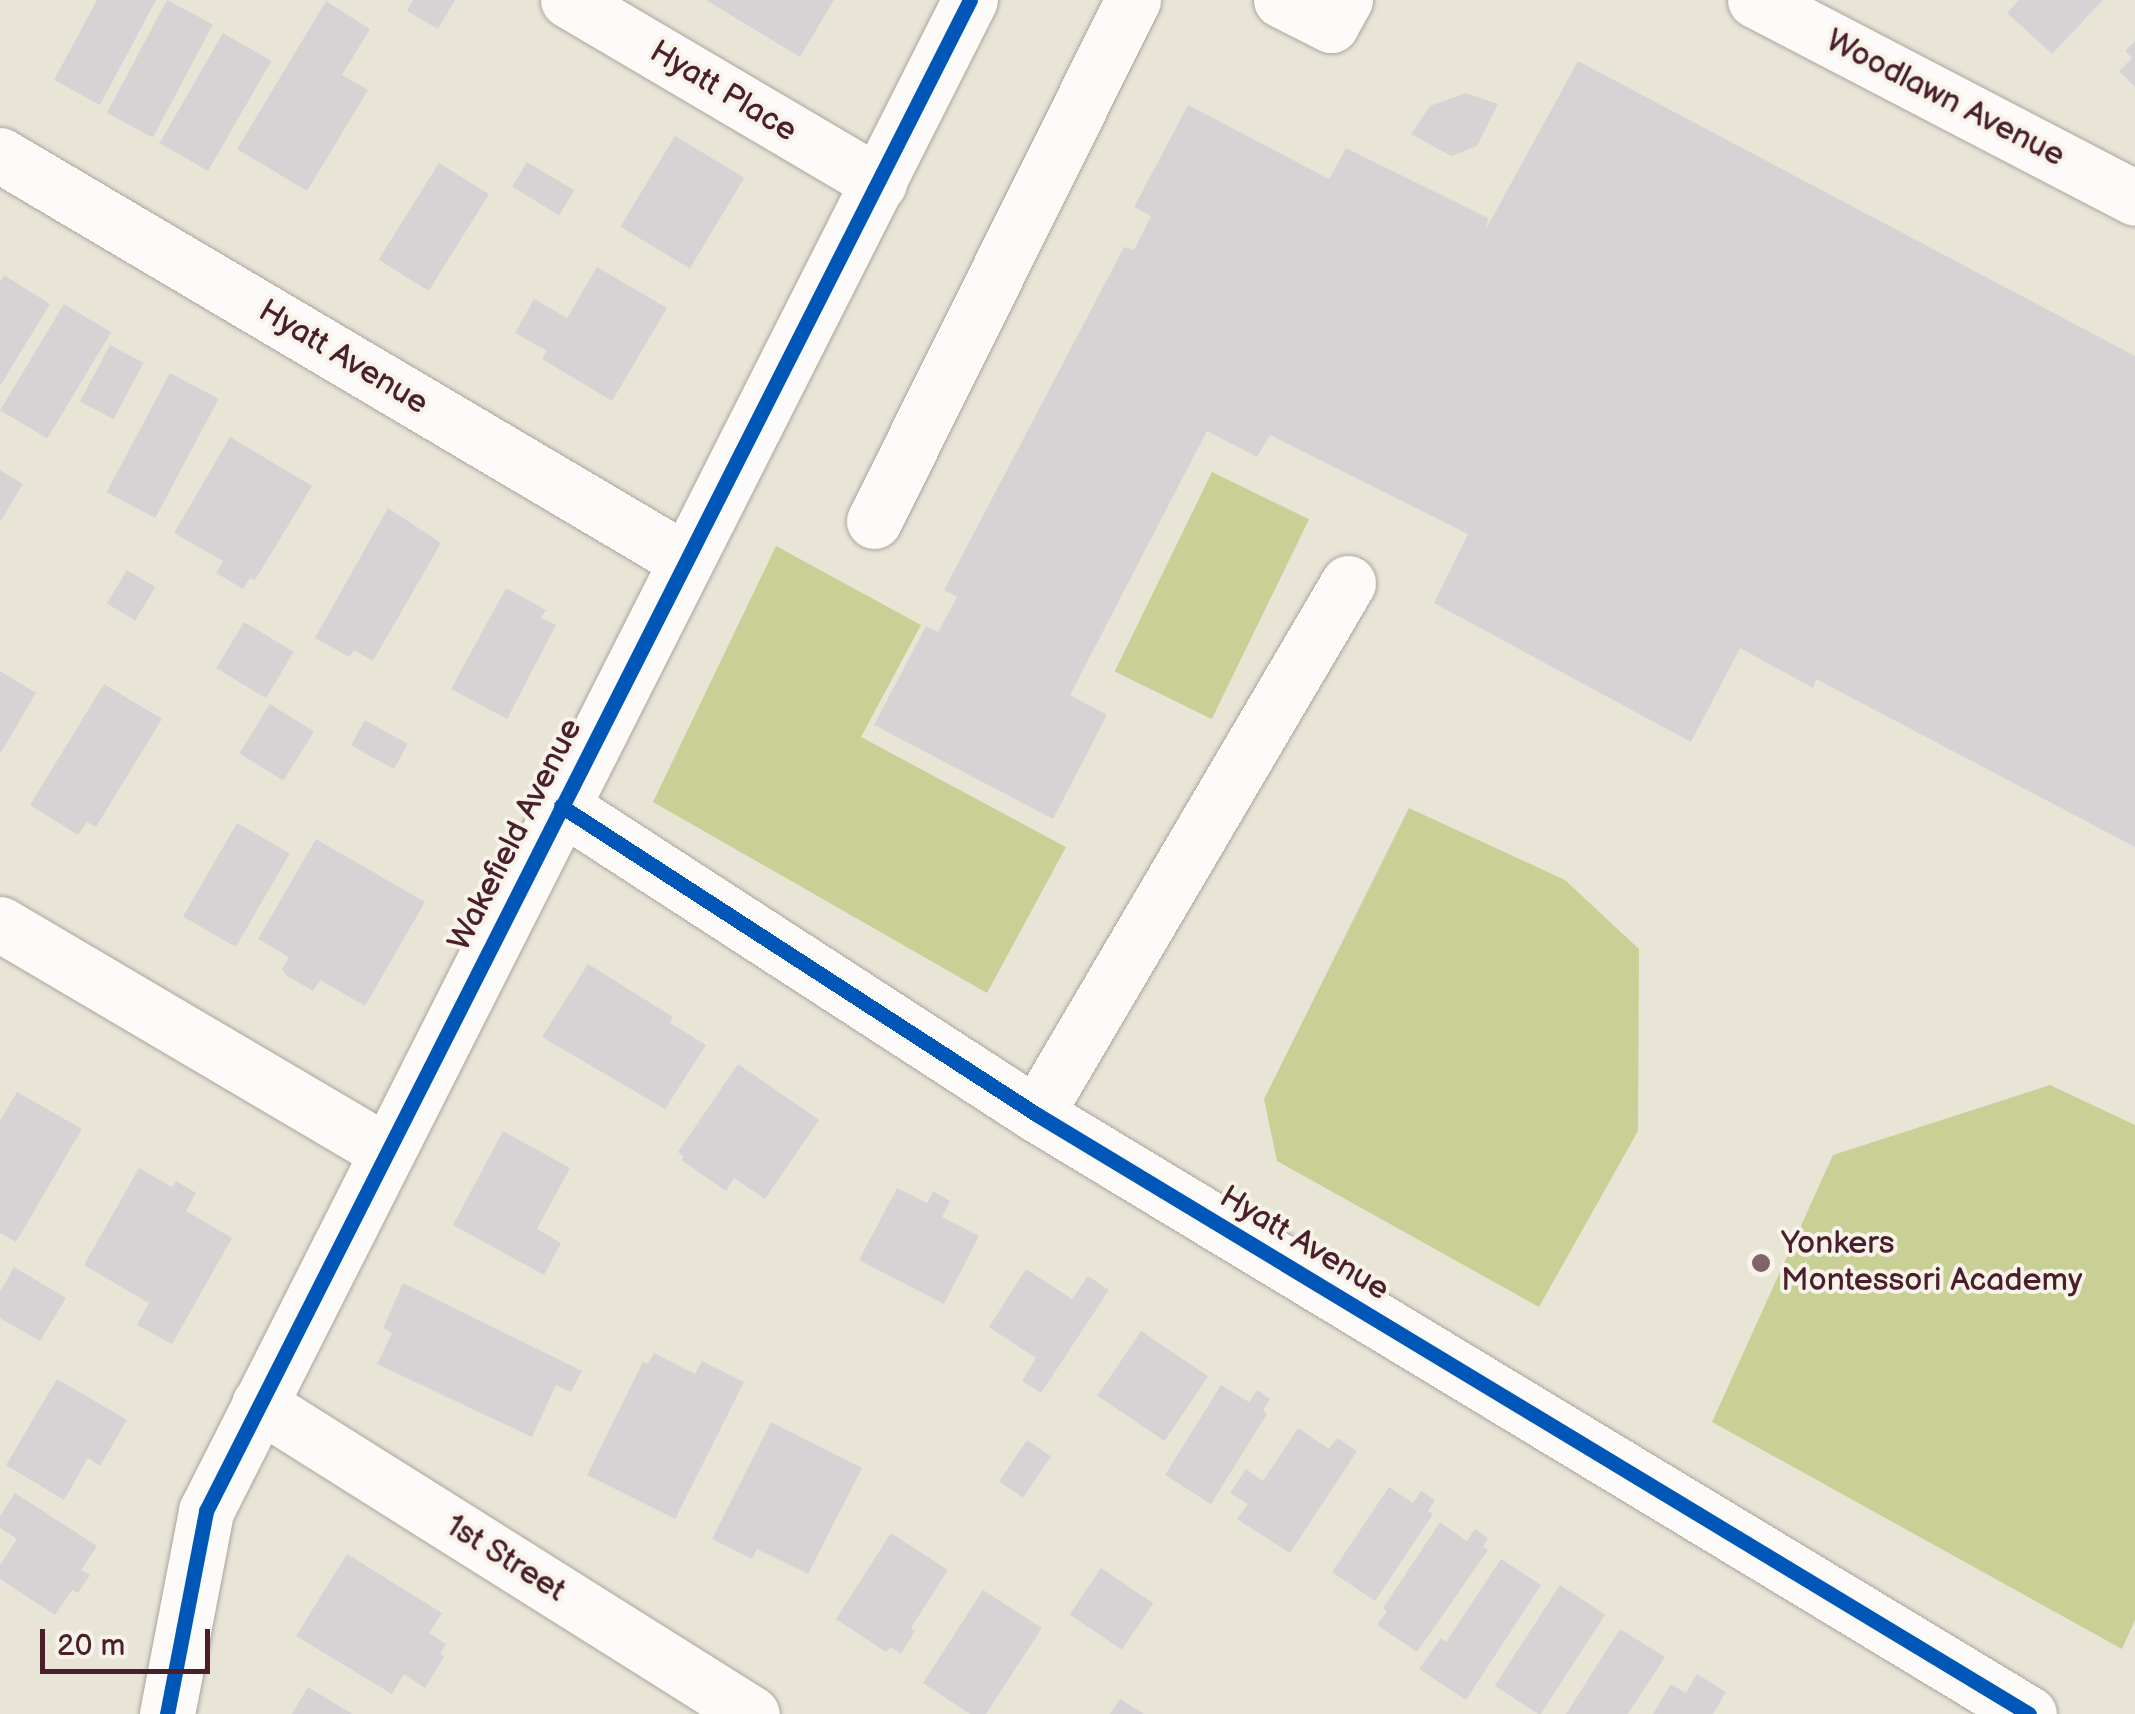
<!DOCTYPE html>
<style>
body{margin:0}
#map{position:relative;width:2135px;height:1714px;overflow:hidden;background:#e8e5d7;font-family:"Balsamiq Sans",sans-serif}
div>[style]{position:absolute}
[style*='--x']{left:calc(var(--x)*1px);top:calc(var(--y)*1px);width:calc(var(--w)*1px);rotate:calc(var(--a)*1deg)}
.green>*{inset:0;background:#c9d096;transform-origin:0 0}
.building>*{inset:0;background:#d6d3d5;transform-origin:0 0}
.roads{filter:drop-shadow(0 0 2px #aca49e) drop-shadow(0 0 2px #aca49e)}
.minor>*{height:55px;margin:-27.5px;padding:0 27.5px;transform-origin:27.5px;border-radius:27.5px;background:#fcfbf9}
.cycleway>*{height:15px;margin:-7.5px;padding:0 7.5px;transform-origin:7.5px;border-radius:7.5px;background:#0057b8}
.dots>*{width:28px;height:28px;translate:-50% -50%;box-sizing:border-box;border:5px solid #f7f3e8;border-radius:50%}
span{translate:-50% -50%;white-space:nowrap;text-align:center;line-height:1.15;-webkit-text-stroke:8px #f7f3e8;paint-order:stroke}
.street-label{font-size:32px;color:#4a1f2b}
.poi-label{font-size:32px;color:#4a1f2b}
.left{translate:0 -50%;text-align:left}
.scale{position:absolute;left:40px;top:1629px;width:170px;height:45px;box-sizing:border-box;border:5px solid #4a1f2b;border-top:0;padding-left:12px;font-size:30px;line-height:35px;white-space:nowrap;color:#4a1f2b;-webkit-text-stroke:8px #f7f3e8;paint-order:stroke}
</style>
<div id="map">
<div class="green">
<i style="left:1212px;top:472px;width:108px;height:222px;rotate:26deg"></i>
<i style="clip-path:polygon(776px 546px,921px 625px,861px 737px,1066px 847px,987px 993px,653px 802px)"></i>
<i style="clip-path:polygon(1409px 808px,1565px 880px,1639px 949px,1638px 1131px,1539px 1307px,1277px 1161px,1264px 1099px)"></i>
<i style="clip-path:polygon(2050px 1085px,2135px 1125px,2135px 1620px,2122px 1649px,1712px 1422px,1833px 1155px)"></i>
</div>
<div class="building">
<i style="clip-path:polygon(97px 0,156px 0,100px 105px,54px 80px)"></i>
<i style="left:167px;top:0;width:52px;height:128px;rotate:28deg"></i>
<i style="clip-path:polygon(413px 0,455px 0,438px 29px,407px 11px)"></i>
<i style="clip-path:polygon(706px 0,834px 0,800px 57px)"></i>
<i style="clip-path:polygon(2019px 0,2103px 0,2052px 54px,2007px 13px)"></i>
<i style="clip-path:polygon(326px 1px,370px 29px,342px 75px,368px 90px,307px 191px,237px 149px)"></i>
<i style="left:223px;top:33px;width:56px;height:127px;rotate:30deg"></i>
<i style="clip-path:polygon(2135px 41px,2135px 87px,2119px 71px,2132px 58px,2125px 51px)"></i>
<i style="clip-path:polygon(1578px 61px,2135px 356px,2135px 847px,1816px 679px,1813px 688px,1740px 648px,1691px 742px,1434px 603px,1468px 534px,1270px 435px,1257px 457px,1207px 431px,1070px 695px,1107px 715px,1053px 819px,874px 725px,926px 626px,938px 632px,957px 597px,944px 590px,1124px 247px,1134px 250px,1151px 216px,1134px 207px,1188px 105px,1329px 179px,1346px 148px,1488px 218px,1486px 229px)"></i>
<i style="clip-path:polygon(1466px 93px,1498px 104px,1477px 146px,1451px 156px,1411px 134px,1430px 106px)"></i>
<i style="left:675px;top:136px;width:81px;height:106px;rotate:31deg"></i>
<i style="left:527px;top:162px;width:55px;height:29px;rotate:31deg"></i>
<i style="left:439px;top:163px;width:59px;height:114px;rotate:32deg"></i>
<i style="clip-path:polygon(597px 267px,667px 308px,612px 401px,542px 359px,547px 351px,515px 333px,534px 299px,567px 318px)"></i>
<i style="clip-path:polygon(4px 275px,50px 304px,0 386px,0 282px)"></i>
<i style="left:64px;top:304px;width:55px;height:124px;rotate:31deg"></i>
<i style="left:110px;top:345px;width:38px;height:64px;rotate:28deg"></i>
<i style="left:170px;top:373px;width:55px;height:135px;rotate:28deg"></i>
<i style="clip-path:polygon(230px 437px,312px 486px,255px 580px,250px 578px,243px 589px,216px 573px,223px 561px,174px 533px)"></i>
<i style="clip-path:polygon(0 470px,23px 484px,0 522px)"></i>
<i style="clip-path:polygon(388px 508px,441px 543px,373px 661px,354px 650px,349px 657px,315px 638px)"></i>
<i style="left:127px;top:570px;width:33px;height:39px;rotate:31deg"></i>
<i style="clip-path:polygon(506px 588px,546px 610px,541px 618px,556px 625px,507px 719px,451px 689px)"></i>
<i style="left:244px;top:622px;width:58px;height:54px;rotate:31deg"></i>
<i style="clip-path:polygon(0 671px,36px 693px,0 754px)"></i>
<i style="clip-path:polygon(104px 684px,162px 719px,96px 827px,87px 822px,78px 835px,30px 805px)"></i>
<i style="left:270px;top:704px;width:52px;height:58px;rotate:32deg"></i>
<i style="left:365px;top:720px;width:49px;height:29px;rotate:29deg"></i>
<i style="left:237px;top:823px;width:61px;height:108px;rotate:30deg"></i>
<i style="clip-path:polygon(316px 839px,425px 902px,365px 1006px,320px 980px,313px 991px,287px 976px,282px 969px,289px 957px,258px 939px)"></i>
<i style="clip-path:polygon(588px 964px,673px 1017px,670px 1023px,706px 1045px,665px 1109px,542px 1037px)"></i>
<i style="clip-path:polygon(738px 1064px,819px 1120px,765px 1199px,734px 1178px,726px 1191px,681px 1160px,684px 1157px,678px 1152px)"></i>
<i style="clip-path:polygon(17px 1092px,82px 1129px,16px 1242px,0 1233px,0 1121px)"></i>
<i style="clip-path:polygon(503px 1131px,570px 1168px,537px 1229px,561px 1243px,544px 1275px,453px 1225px)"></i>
<i style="clip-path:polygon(139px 1168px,172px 1187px,176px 1181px,196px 1193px,186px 1211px,232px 1238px,172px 1344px,137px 1325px,149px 1303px,84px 1265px)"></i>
<i style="clip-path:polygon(897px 1188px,927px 1203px,933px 1191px,950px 1201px,942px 1217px,979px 1236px,944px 1304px,859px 1260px)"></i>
<i style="clip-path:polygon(14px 1267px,66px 1298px,40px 1341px,0 1318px,0 1292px)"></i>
<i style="clip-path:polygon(1026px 1269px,1072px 1299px,1088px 1276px,1109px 1290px,1041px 1393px,1022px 1381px,1036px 1358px,989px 1327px)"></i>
<i style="clip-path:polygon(403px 1283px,582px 1371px,571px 1392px,556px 1385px,532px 1437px,377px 1364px,392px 1333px,383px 1328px)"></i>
<i style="left:1141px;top:1331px;width:81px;height:78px;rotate:34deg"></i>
<i style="clip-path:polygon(654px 1353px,695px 1374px,702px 1361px,744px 1382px,675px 1519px,587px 1475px,643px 1362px,648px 1364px)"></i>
<i style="clip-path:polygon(57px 1379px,127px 1420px,100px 1466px,88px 1458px,64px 1500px,6px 1465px)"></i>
<i style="clip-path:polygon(1221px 1385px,1249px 1402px,1257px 1390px,1270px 1399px,1263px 1411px,1267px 1414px,1211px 1504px,1165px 1475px)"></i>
<i style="clip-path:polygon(771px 1422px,862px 1468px,808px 1574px,757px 1549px,752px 1559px,712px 1539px)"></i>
<i style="clip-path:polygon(1298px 1428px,1329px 1449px,1337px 1438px,1357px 1451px,1290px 1553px,1237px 1519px,1248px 1504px,1230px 1493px,1246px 1469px,1263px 1481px)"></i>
<i style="left:1027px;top:1440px;width:29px;height:50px;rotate:34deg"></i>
<i style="clip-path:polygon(1389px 1487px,1413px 1503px,1421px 1491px,1435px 1500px,1428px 1511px,1433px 1514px,1375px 1601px,1332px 1572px)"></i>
<i style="clip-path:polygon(15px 1493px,97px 1546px,81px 1570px,90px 1575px,78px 1593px,72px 1590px,55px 1615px,0 1579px,0 1565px,17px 1539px,0 1528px,0 1516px)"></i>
<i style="clip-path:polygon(1440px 1522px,1467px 1541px,1475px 1529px,1488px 1538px,1483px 1547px,1488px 1550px,1417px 1652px,1377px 1625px,1387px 1611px,1383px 1608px)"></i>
<i style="clip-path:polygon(891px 1533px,948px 1570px,911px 1628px,915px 1631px,901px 1654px,891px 1647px,886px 1652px,836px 1619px)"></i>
<i style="clip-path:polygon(347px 1554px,442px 1613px,429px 1633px,446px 1644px,440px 1654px,444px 1657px,425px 1688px,404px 1674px,392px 1694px,296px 1636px)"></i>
<i style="clip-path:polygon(1501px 1559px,1541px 1585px,1466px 1700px,1419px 1669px,1441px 1638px,1446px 1642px)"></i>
<i style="left:1101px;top:1568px;width:63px;height:56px;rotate:34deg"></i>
<i style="left:1560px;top:1585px;width:54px;height:120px;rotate:33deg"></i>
<i style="clip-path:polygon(983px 1590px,1042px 1628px,986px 1714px,970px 1714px,923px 1683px)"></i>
<i style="clip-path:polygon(1620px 1629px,1665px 1657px,1628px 1714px,1566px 1714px)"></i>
<i style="clip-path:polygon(1697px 1674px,1726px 1692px,1713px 1714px,1653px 1714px,1671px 1684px,1686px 1693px)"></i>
<i style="clip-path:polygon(308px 1687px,352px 1714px,292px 1714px)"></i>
<i style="clip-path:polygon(1120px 1699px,1144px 1714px,1110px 1714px)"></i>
</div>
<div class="roads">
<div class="minor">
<i style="--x:568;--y:0;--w:361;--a:30.5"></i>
<i style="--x:1281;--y:0;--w:56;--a:26.6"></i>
<i style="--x:1331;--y:25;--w:29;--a:-61"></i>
<i style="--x:1755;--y:0;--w:428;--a:27.5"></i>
<i style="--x:0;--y:155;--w:796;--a:30.59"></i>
<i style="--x:874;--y:521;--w:582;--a:-63.57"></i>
<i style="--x:561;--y:806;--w:566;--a:32.96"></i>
<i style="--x:1036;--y:1114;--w:1160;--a:31.14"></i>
<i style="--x:0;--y:924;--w:449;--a:30.5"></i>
<i style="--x:1036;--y:1114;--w:616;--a:-59.56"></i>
<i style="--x:259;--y:1404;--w:582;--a:32.16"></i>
<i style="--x:167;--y:1714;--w:207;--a:-79.1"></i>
<i style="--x:206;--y:1511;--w:1693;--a:-63.18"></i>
</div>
</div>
<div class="cycleway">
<i style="--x:561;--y:806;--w:566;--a:32.96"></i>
<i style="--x:1036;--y:1114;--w:1160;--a:31.14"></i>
<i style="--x:167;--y:1714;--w:207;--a:-79.1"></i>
<i style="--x:206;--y:1511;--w:1693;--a:-63.18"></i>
</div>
<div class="dots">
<i style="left:1761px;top:1263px;background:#816467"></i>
</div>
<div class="street-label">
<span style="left:723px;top:92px;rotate:31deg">Hyatt Place</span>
<span style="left:1945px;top:99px;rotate:27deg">Woodlawn Avenue</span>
<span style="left:343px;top:358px;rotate:31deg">Hyatt Avenue</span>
<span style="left:516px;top:835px;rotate:-63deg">Wakefield Avenue</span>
<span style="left:1304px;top:1244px;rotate:31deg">Hyatt Avenue</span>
<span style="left:505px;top:1559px;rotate:32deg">1st Street</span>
</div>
<div class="poi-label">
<span class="left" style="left:1781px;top:1263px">Yonkers<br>Montessori Academy</span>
</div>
<div class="scale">20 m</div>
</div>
